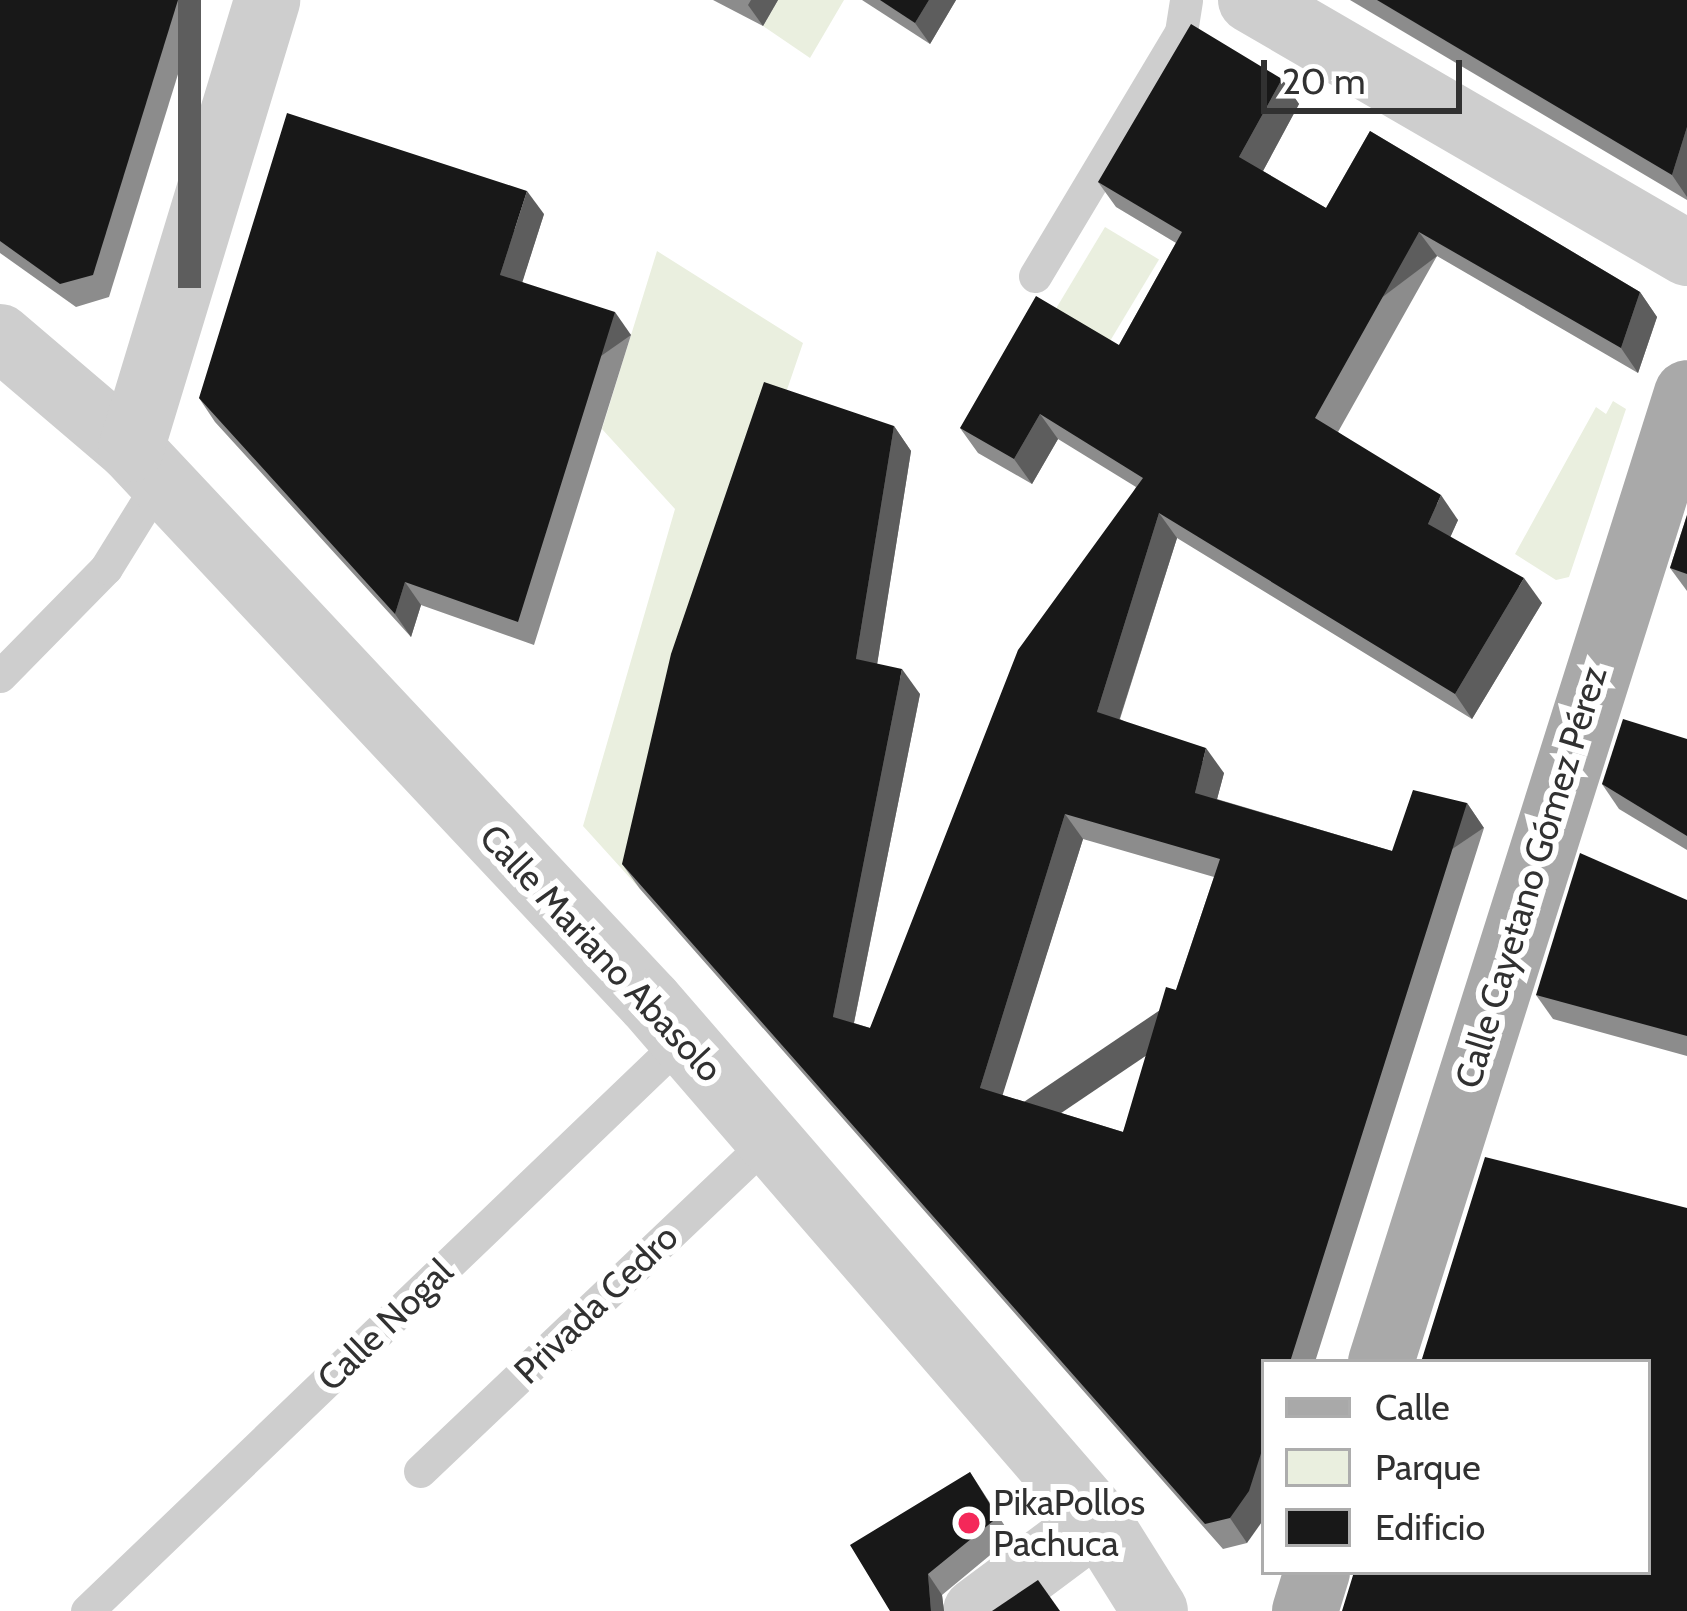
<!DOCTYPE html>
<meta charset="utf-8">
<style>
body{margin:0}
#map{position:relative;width:1687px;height:1611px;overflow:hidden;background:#fff;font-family:Cabin,sans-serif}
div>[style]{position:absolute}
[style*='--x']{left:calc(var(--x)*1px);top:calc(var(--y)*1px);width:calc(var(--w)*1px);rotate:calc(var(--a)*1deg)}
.green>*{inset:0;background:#eaefdf;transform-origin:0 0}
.service>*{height:33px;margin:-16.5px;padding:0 16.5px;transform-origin:16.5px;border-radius:16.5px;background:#cecece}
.minor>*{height:66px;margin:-33px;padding:0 33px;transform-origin:33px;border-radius:33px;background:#cecece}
.tertiary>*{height:66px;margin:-33px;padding:0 33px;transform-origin:33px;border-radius:33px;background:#cecece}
.primary>*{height:66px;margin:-33px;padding:0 33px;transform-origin:33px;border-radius:33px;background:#a9a9a9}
.wall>*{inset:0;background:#8c8c8c}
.shaded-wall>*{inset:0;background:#5d5d5d;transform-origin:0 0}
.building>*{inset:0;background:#181818}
.dots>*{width:33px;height:33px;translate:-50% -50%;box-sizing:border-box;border:6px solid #fff;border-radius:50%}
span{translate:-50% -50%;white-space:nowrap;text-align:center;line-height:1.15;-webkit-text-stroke:12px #fff;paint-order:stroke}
.street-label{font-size:36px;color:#313131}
.poi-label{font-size:36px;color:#313131}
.left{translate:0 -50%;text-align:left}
.legend{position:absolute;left:1261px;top:1359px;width:390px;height:216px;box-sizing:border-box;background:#fff;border:3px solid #adadad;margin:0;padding:15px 21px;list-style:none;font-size:36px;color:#313131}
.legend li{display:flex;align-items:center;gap:24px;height:60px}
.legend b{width:60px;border:3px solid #adadad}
.scale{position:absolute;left:1261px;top:60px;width:201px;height:54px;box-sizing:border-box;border:6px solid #313131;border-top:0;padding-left:15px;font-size:36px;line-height:42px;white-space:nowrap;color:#313131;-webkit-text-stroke:9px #fff;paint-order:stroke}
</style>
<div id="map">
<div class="green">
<i style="clip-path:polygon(778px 0,844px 0,810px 58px,763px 26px)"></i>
<i style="left:1105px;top:227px;width:63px;height:107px;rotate:31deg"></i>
<i style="clip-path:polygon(657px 251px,803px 343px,688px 679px,640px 889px,583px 826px,675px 509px,602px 429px)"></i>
<i style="clip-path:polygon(1613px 401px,1626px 409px,1569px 577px,1556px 580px,1515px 554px,1596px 407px,1606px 414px)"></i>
</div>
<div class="service">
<i style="--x:1035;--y:276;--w:284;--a:-59.1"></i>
<i style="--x:1181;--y:32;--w:32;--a:-81"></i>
<i style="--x:0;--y:676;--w:151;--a:-45.5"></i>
<i style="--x:106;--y:568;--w:102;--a:-58.2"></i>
<i style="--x:420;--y:1471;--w:484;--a:-43.5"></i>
<i style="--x:87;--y:1611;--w:826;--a:-43.82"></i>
</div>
<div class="minor">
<i style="--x:976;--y:1611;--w:152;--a:-36.7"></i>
</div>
<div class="tertiary">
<i style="--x:1251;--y:0;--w:504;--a:30.13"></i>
<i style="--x:0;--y:337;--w:172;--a:40.5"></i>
<i style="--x:131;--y:449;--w:758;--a:46.82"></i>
<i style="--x:650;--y:1002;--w:685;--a:49.14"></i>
<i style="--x:1098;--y:1520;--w:107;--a:57.9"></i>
<i style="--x:131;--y:449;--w:469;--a:-73.1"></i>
</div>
<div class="primary">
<i style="--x:1381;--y:1362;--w:1016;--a:-72.47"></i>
<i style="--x:1305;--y:1611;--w:41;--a:-72.9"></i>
</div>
<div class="wall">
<i style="clip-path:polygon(0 0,201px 0,109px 297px,76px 307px,0 253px)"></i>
<i style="clip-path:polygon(713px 0,778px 0,763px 26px)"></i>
<i style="clip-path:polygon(862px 0,956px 0,930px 44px)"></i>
<i style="clip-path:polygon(1350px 0,1687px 0,1687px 200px)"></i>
<i style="clip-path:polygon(evenodd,1282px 79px,1299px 104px,1263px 171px,1326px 208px,1370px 131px,1640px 292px,1657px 317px,1638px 373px,1437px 256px,1338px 432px,1458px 520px,1450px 537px,1542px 603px,1472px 719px,1177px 538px,1120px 719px,1224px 773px,1217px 799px,1392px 851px,1467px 803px,1484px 828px,1315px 1362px,1264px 1362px,1247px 1543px,1223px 1549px,640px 889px,622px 864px,894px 426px,911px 451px,877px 664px,920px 694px,854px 1023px,870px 1028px,1136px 487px,1058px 439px,1032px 484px,978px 453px,960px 428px,1119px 345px,1176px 243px,1116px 207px,1098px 182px,1282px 79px,1083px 839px,1214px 877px,1176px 990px,1123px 1132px,1002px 1095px,1083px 839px)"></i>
<i style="clip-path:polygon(544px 214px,522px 282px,631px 335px,534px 645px,421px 605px,411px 637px,215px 422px,199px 398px)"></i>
<i style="clip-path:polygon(1687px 515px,1687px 591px,1670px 568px)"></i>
<i style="clip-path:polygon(1687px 739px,1687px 850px,1619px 809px,1602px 784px)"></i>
<i style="clip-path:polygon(1687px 900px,1687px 1056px,1553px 1019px,1536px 995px)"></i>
<i style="clip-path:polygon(970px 1472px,1012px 1537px,942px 1595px,944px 1611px,890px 1611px)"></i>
</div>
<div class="shaded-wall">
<i style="left:178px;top:0;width:23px;height:288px"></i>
<i style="clip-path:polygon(751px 0,778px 0,763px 26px,748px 5px)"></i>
<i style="clip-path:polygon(929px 0,956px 0,930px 44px,915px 23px)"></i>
<i style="clip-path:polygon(1282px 79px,1299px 104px,1257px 182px,1239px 157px)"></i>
<i style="clip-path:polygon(1687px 127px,1687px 197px,1672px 175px)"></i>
<i style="clip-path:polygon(527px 191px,544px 214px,517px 299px,500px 275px)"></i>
<i style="left:1419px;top:232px;width:30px;height:213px;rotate:53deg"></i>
<i style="clip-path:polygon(1640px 292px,1657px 317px,1638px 373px,1621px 348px)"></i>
<i style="left:615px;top:312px;width:28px;height:325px;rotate:55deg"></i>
<i style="clip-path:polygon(1040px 414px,1058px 439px,1032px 484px,1014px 459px)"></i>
<i style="clip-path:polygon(894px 426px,911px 451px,874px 684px,856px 659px)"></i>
<i style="clip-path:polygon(1441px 495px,1458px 520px,1445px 549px,1428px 524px)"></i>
<i style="clip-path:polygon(1159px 513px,1177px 538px,1114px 736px,1097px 712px)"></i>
<i style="clip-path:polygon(1524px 578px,1542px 603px,1472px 719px,1455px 694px)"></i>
<i style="clip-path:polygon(405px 582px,421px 605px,411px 637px,395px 614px)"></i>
<i style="clip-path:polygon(902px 669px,920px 694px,850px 1042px,833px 1017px)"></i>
<i style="clip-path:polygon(1206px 748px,1224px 773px,1212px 818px,1195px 793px)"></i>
<i style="left:1467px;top:803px;width:30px;height:586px;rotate:56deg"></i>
<i style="clip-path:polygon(1065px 814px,1083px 839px,997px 1113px,980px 1088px)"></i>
<i style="clip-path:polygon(1264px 1444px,1264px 1519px,1247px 1543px,1230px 1518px)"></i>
<i style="clip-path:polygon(928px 1574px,942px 1595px,944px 1611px,931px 1611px)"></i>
</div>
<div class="building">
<i style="clip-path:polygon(0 0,178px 0,93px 275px,60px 284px,0 241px)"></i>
<i style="clip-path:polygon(880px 0,929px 0,915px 23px)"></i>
<i style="clip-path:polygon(1377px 0,1687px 0,1687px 127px,1672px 175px)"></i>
<i style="clip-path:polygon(evenodd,1191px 24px,1282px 79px,1239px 157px,1326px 208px,1370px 131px,1640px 292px,1621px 348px,1419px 232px,1315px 418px,1441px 495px,1428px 524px,1524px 578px,1455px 694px,1159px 513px,1097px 712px,1206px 748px,1195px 793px,1392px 851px,1413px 790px,1467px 803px,1290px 1362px,1264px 1362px,1264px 1444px,1249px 1491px,1230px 1518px,1205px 1524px,622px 864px,671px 654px,764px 382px,894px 426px,856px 659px,902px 669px,833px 1017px,870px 1028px,1018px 650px,1143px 478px,1040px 414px,1014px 459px,960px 428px,1036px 296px,1119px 345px,1182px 232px,1098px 182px,1191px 24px,1065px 814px,1220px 859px,1176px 990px,1166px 987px,1123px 1132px,980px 1088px,1065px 814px)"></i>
<i style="clip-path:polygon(287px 113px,527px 191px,500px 275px,615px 312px,518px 622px,405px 582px,395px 614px,199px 398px)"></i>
<i style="clip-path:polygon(1687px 515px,1687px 574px,1670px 568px)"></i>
<i style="clip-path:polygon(1623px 719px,1687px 739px,1687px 836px,1602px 784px)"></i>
<i style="clip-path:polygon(1580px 853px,1687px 900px,1687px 1036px,1536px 995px)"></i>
<i style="clip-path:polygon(1485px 1157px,1687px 1208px,1687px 1611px,1342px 1611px,1354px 1572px,1648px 1572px,1648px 1362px,1421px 1362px)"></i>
<i style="clip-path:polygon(970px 1472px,998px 1517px,928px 1574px,931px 1611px,890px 1611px,850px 1545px)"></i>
<i style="clip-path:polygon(1038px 1580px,1060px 1611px,992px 1611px)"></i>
</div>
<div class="dots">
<i style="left:969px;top:1523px;background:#f42859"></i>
</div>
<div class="street-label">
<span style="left:1531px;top:877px;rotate:-73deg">Calle Cayetano Gómez Pérez</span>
<span style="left:601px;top:953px;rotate:47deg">Calle Mariano Abasolo</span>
<span style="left:596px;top:1304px;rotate:-44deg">Privada Cedro</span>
<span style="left:385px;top:1325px;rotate:-44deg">Calle Nogal</span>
</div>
<div class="poi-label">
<span class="left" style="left:993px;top:1523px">PikaPollos<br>Pachuca</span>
</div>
<ul class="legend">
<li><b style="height:15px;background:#a9a9a9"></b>Calle</li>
<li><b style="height:33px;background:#eaefdf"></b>Parque</li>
<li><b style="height:33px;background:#181818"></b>Edificio</li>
</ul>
<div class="scale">20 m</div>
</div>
